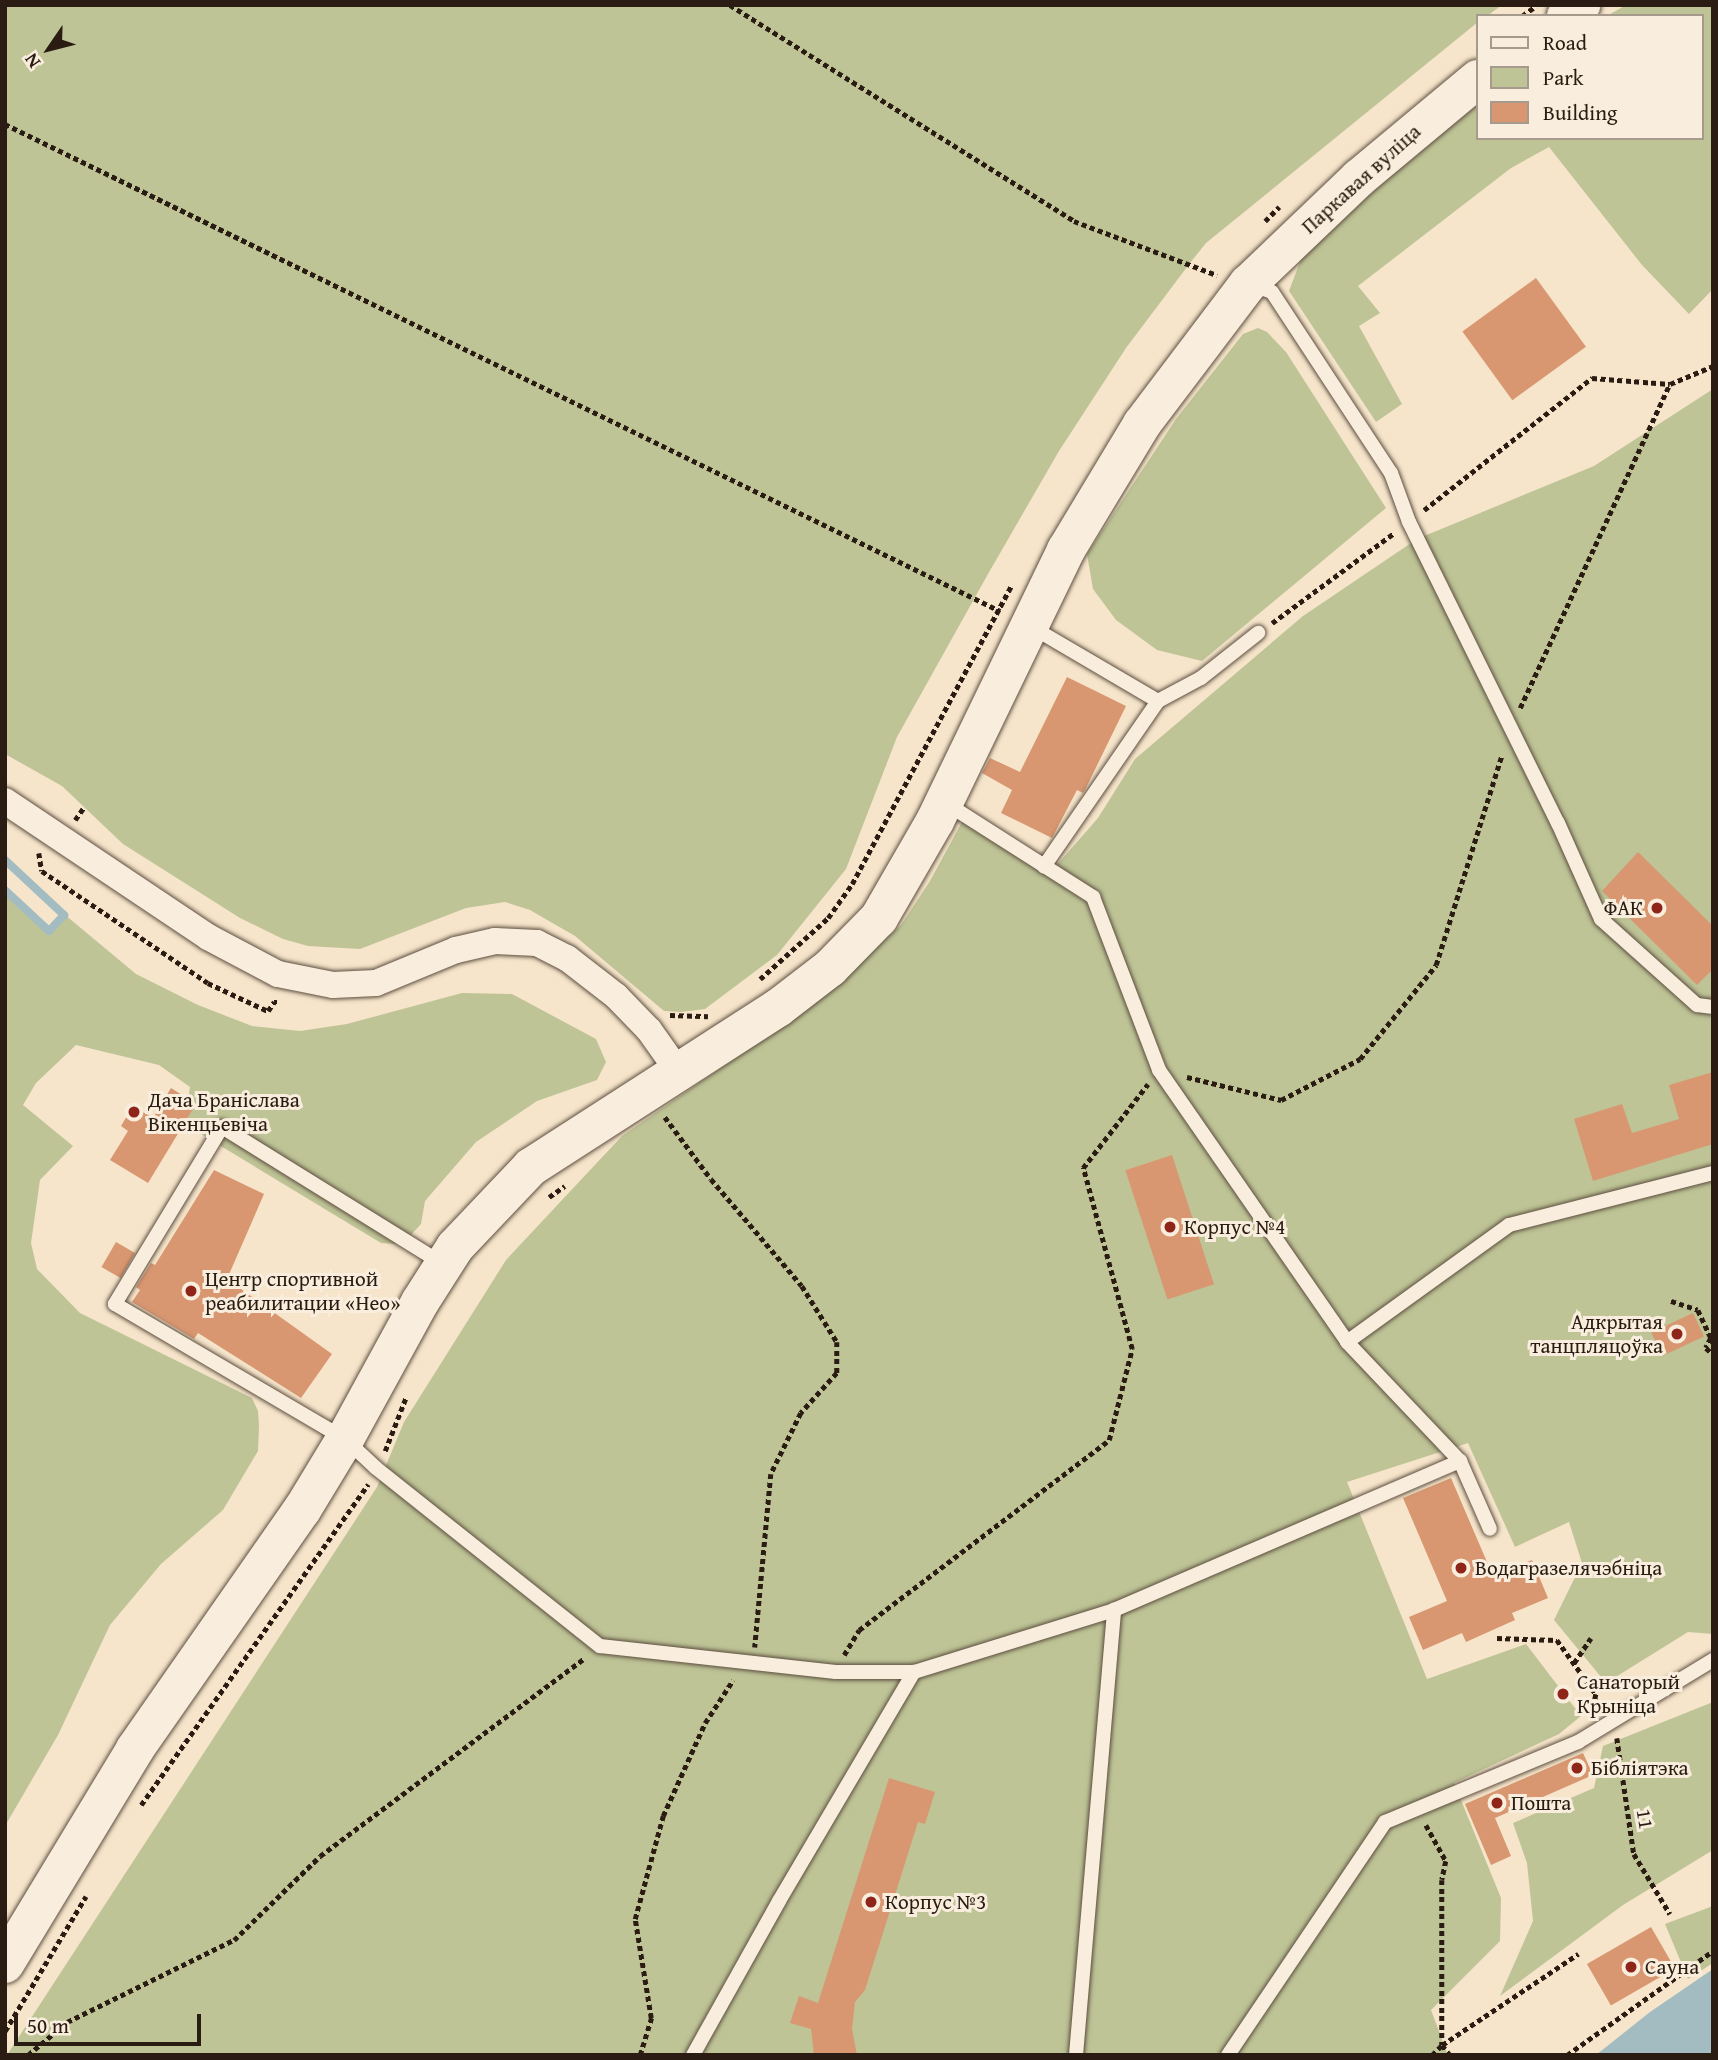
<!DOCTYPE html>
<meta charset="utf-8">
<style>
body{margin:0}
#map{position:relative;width:1718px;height:2060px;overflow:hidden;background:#f6e5ca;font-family:"Gentium Book Plus",serif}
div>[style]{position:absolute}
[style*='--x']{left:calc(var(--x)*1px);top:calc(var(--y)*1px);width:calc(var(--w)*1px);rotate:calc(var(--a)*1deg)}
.green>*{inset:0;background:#bec496}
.water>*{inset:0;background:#a2bcc1}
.stream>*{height:8px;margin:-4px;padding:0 4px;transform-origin:4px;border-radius:4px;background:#a2bcc1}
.building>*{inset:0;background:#d89771;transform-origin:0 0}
.path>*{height:4.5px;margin-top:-2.25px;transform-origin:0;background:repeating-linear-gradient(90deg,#2a1c12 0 5px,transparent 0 8.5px)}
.roads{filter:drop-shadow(0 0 2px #5d4e40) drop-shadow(0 0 2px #5d4e40)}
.lane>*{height:14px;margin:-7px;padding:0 7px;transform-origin:7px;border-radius:7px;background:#f9eedd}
.street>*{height:26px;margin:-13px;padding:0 13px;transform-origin:13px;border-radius:13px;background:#f9eedd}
.secondary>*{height:38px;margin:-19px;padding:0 19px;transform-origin:19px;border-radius:19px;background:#f9eedd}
.dots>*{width:19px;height:19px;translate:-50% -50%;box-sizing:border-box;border:4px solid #f9eedd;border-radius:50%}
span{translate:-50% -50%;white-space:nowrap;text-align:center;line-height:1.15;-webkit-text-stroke:6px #f9eedd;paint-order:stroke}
.street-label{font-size:21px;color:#2a1c12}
.poi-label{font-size:21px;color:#2a1c12}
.right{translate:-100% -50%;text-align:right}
.left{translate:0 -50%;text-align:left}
.frame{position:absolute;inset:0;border:7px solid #2a1c12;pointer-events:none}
.legend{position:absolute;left:1476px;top:14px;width:228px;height:126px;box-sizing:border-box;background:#f9eedd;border:2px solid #a69a8c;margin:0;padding:9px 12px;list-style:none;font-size:21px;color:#2a1c12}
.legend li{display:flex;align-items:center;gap:14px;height:35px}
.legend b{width:35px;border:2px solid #a69a8c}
.north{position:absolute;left:14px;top:14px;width:70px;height:70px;-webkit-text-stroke:5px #f9eedd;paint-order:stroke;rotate:235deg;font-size:19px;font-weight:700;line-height:28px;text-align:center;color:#2a1c12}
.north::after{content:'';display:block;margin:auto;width:24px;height:32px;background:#2a1c12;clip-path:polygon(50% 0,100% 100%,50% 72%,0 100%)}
.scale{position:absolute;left:14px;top:2014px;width:187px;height:32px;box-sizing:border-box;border:4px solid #2a1c12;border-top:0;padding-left:9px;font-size:21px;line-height:24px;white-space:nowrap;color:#2a1c12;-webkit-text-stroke:5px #f9eedd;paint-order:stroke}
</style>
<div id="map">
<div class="green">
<i style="clip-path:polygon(5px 5px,1502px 5px,1487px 16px,1478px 16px,1478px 22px,1206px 243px,1190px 263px,1126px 348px,1059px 451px,988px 574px,897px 737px,846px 869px,777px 955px,705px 1009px,681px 1012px,664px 1011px,575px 936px,530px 910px,505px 902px,466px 908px,360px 949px,308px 946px,283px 939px,240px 918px,123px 844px,62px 786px,5px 754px)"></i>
<i style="clip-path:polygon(1626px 5px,1713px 5px,1713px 289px,1689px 314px,1642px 265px,1549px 147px,1511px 168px,1358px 286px,1380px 313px,1359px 326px,1402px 404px,1376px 422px,1289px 291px,1306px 246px,1478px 98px,1478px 138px,1702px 138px,1702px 16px,1607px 16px)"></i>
<i style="clip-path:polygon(1258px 328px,1267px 332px,1286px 352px,1386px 508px,1202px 661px,1157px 650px,1116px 620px,1093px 589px,1087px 554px,1176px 419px,1243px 334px)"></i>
<i style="clip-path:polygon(1713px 389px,1713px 1634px,1688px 1632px,1606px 1683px,1554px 1620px,1582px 1563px,1569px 1522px,1515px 1547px,1468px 1443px,1347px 1482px,1427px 1679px,1526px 1644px,1581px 1716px,1559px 1734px,1454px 1783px,1501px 1898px,1500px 1941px,1431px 2010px,1448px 2055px,7px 2055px,377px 1487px,404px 1422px,506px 1260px,622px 1136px,818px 1001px,901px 925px,930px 881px,963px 820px,1048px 875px,1098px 818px,1135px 759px,1303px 616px,1417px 539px,1594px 466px)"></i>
<i style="clip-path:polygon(5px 890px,49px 931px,64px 914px,136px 974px,198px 1005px,252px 1026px,300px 1031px,347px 1024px,462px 993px,512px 994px,596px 1039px,606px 1062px,597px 1080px,537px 1101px,476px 1142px,425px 1201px,421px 1224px,409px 1237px,396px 1244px,381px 1243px,191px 1128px,186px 1111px,190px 1087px,159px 1065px,76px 1045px,36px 1083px,23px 1105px,73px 1146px,40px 1180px,31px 1243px,37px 1269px,80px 1313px,252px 1398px,258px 1411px,259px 1426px,258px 1451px,223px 1510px,161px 1564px,110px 1625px,58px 1735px,5px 1826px)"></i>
<i style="clip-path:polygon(1713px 1702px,1713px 1850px,1623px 1905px,1500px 1996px,1533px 1921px,1527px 1863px,1513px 1823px,1594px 1788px,1603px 1746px)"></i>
<i style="clip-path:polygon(1713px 1906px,1713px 1963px,1688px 1979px,1665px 1924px)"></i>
</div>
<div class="water">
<i style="clip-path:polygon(1713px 1969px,1713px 2055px,1596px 2055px,1650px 2012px)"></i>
</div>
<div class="stream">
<i style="--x:5;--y:860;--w:81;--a:43"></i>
<i style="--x:64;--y:915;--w:22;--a:133"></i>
<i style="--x:49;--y:931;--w:60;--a:-137"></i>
</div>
<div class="building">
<i style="left:1536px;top:278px;width:85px;height:91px;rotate:54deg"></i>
<i style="clip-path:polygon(1067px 677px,1126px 706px,1085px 790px,1083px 793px,1077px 790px,1052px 838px,1001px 813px,1012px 790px,982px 773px,990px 758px,1020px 772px)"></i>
<i style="clip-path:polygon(1638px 852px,1713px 926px,1713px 969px,1697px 985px,1602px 891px)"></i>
<i style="clip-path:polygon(1713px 1072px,1713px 1144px,1593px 1181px,1574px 1119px,1622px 1104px,1632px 1133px,1679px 1119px,1669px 1085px)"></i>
<i style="clip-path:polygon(171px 1088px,196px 1104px,148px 1183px,110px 1160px,128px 1131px,121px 1126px,133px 1106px,153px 1118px)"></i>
<i style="left:1172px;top:1155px;width:136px;height:49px;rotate:72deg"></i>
<i style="clip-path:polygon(214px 1170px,264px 1194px,227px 1279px,332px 1354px,301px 1398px,198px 1333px,194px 1339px,132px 1302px,140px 1290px,136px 1287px,151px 1263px,155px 1265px)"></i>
<i style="left:116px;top:1242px;width:22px;height:29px;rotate:30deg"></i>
<i style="left:1693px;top:1313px;width:26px;height:46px;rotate:65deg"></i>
<i style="clip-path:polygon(1451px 1478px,1493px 1576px,1532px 1560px,1548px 1598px,1512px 1613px,1515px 1620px,1466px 1642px,1462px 1633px,1423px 1650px,1409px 1617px,1447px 1601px,1403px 1498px)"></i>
<i style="clip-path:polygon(1583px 1753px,1593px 1775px,1495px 1818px,1511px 1856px,1491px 1865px,1465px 1804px)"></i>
<i style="clip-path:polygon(889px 1778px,935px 1792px,925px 1824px,918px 1822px,865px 1990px,855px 2002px,852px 2029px,857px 2055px,814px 2055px,811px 2029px,790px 2023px,799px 1996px,818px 2003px)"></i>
<i style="left:1651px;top:1927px;width:48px;height:74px;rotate:60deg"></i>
</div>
<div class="path">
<i style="--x:730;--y:5;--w:406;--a:32.1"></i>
<i style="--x:1074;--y:221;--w:153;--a:20.7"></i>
<i style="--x:1522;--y:16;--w:17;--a:-36"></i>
<i style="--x:5;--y:124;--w:1108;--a:26.08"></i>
<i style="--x:1265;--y:221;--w:20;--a:-45"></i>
<i style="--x:1424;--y:510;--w:214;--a:-38.2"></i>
<i style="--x:1592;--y:378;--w:78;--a:4.4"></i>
<i style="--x:1670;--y:384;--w:47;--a:-22.7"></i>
<i style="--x:1272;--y:623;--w:152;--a:-36.4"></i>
<i style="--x:1520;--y:708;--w:357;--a:-65.2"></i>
<i style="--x:75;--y:820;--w:16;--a:-55"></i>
<i style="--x:39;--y:853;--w:18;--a:81"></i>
<i style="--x:42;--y:871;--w:200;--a:34"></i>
<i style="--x:208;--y:983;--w:66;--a:25"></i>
<i style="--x:268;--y:1011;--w:11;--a:-56"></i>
<i style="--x:274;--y:1002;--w:3;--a:0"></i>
<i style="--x:760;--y:979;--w:91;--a:-41.9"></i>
<i style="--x:828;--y:918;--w:42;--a:-54.8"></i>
<i style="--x:852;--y:884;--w:338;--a:-61.9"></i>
<i style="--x:670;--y:1015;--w:38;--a:2"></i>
<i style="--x:1187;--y:1077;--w:97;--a:13.7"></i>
<i style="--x:1281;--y:1100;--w:89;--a:-27.4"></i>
<i style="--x:1360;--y:1059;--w:121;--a:-51"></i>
<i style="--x:1436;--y:965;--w:220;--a:-72.6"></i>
<i style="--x:665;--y:1117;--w:77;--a:53.4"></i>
<i style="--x:711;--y:1179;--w:140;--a:49.6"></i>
<i style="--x:802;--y:1286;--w:66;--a:58"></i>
<i style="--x:837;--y:1342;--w:31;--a:90"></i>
<i style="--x:837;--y:1373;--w:54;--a:132"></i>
<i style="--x:801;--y:1413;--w:68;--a:116.2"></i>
<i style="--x:771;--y:1474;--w:174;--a:95.3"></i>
<i style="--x:549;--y:1197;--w:19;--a:-35"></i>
<i style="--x:1671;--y:1301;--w:28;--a:18"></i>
<i style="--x:1698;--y:1310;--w:31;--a:65"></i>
<i style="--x:1711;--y:1338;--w:11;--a:117"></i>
<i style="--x:1706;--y:1348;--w:9;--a:41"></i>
<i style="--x:385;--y:1451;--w:58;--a:-68.7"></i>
<i style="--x:1497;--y:1638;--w:60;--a:1.9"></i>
<i style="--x:1557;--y:1640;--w:67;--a:54.2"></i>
<i style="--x:1596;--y:1694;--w:17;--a:100"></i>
<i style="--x:844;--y:1655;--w:29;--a:-59"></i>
<i style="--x:859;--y:1630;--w:314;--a:-37.2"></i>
<i style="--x:1109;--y:1440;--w:94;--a:-75.8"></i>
<i style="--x:1132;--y:1349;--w:188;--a:-105.1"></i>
<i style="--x:1083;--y:1168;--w:106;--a:-52.3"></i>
<i style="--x:1574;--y:1663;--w:30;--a:-56"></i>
<i style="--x:1617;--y:1738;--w:117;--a:81.7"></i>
<i style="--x:1634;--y:1854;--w:70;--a:59"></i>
<i style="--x:141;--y:1805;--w:393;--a:-54.7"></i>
<i style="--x:1426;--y:1825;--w:41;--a:60.9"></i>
<i style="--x:1446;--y:1861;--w:19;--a:102"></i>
<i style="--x:1442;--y:1880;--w:165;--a:90"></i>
<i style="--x:1442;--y:2045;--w:164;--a:-33.8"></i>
<i style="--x:5;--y:2031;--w:157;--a:-59"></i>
<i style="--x:28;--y:2055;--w:51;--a:-40.2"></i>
<i style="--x:67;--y:2022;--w:186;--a:-26.2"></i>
<i style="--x:234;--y:1940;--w:120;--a:-44.3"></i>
<i style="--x:320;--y:1856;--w:331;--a:-36.8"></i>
<i style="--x:640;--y:2055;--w:39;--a:-73"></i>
<i style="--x:651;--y:2018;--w:100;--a:-99.2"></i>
<i style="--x:635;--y:1919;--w:107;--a:-74.8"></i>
<i style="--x:663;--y:1816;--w:102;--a:-65.7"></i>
<i style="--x:705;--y:1723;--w:51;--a:-56.9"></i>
<i style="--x:1432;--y:2055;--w:14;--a:-45"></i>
<i style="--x:1442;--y:2045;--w:13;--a:51"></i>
<i style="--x:1567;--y:2055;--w:179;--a:-35.5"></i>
</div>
<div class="roads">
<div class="lane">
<i style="--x:1253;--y:285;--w:20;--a:20"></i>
<i style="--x:1272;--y:292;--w:217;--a:56.7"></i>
<i style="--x:1391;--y:473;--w:52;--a:69.8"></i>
<i style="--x:1409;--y:522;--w:336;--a:63.7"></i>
<i style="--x:1558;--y:823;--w:105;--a:65.9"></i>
<i style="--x:1601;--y:919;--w:129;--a:41.9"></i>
<i style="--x:1697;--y:1005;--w:16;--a:7"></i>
<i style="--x:1030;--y:626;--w:148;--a:30.4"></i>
<i style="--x:1158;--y:701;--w:201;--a:124.6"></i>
<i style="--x:1158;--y:701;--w:49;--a:-28.1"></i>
<i style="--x:1201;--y:678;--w:73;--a:-38.3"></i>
<i style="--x:944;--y:802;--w:177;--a:32.5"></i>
<i style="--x:1093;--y:897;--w:185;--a:69.1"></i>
<i style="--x:1159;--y:1070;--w:331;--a:55.3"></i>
<i style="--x:1347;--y:1342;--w:164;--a:46.5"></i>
<i style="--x:1460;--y:1461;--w:74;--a:66.2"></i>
<i style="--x:443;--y:1264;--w:260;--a:-148.2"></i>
<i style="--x:222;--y:1127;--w:207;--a:121.2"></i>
<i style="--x:115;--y:1304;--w:267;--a:30.4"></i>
<i style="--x:345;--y:1439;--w:42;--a:43.1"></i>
<i style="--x:376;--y:1468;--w:286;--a:38.5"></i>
<i style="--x:600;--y:1646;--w:237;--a:6.3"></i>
<i style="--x:836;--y:1672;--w:78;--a:0"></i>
<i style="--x:1347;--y:1342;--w:200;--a:-35.8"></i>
<i style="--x:1509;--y:1225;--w:211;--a:-14.3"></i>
<i style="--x:693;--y:2055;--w:176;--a:-60.8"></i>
<i style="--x:779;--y:1901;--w:266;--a:-59.5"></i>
<i style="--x:914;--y:1672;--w:209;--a:-17.2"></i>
<i style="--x:1114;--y:1610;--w:377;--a:-23.3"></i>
<i style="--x:1076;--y:2055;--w:447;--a:-85.1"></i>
<i style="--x:1228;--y:2055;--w:281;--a:-56"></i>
<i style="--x:1385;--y:1822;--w:209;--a:-22.5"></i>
<i style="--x:1578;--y:1742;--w:158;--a:-31.3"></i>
</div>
<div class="street">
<i style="--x:5;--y:801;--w:244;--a:33.8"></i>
<i style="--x:208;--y:937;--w:79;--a:27.9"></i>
<i style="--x:278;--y:974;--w:56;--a:11.3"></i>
<i style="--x:333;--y:985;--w:43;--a:-2.7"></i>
<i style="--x:376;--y:983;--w:87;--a:-22.4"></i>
<i style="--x:456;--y:950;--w:40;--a:-13"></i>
<i style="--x:495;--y:941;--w:42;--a:2.7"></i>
<i style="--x:537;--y:943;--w:34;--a:27"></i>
<i style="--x:567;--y:958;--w:62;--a:37.8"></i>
<i style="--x:616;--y:996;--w:47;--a:45.9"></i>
<i style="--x:649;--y:1030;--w:50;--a:54.7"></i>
</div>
<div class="secondary">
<i style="--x:1566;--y:16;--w:19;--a:-36"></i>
<i style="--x:5;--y:1964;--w:251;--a:-58.8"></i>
<i style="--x:135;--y:1749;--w:292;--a:-55.1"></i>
<i style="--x:302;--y:1510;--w:83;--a:-58.8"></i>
<i style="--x:345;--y:1439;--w:156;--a:-61.3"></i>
<i style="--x:420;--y:1302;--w:65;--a:-57.5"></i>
<i style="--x:455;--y:1247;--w:110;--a:-46.5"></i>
<i style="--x:531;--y:1167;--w:294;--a:-32.8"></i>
<i style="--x:778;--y:1008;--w:66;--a:-37.6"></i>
<i style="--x:830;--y:968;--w:70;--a:-45.6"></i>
<i style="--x:879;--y:918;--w:112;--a:-60"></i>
<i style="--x:935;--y:821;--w:301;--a:-64.2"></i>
<i style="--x:1066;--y:550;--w:147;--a:-58.9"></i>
<i style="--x:1142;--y:424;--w:176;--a:-52.9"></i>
<i style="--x:1248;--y:284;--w:153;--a:-43.7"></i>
<i style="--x:1359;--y:178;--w:155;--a:-39.8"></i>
</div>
</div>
<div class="dots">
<i style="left:1657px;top:908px;background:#8f2418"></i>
<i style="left:134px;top:1112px;background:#8f2418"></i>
<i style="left:1170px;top:1227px;background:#8f2418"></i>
<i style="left:191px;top:1291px;background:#8f2418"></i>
<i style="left:1677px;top:1334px;background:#8f2418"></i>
<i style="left:1461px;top:1568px;background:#8f2418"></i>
<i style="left:1563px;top:1694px;background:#8f2418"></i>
<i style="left:1577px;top:1768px;background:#8f2418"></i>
<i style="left:1497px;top:1803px;background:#8f2418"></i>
<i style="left:871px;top:1902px;background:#8f2418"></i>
<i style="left:1631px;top:1967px;background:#8f2418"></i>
</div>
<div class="street-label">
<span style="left:1361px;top:179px;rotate:-42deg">Паркавая вуліца</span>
<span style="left:1645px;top:1819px;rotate:81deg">11</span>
</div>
<div class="poi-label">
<span class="right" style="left:1643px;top:908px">ФАК</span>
<span class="left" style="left:148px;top:1112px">Дача Браніслава<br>Вікенцьевіча</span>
<span class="left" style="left:1184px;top:1227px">Корпус №4</span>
<span class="left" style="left:205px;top:1291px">Центр спортивной<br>реабилитации «Нео»</span>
<span class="right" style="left:1663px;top:1334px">Адкрытая<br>танцпляцоўка</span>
<span class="left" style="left:1475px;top:1568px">Водагразелячэбніца</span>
<span class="left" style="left:1577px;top:1694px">Санаторый<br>Крыніца</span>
<span class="left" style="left:1591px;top:1768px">Бібліятэка</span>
<span class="left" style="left:1511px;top:1803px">Пошта</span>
<span class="left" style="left:885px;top:1902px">Корпус №3</span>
<span class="left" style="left:1645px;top:1967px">Сауна</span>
</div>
<div class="frame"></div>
<ul class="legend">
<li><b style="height:9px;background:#f9eedd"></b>Road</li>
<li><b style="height:19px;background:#bec496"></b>Park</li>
<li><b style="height:19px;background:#d89771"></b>Building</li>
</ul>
<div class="north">N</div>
<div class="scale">50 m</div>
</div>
